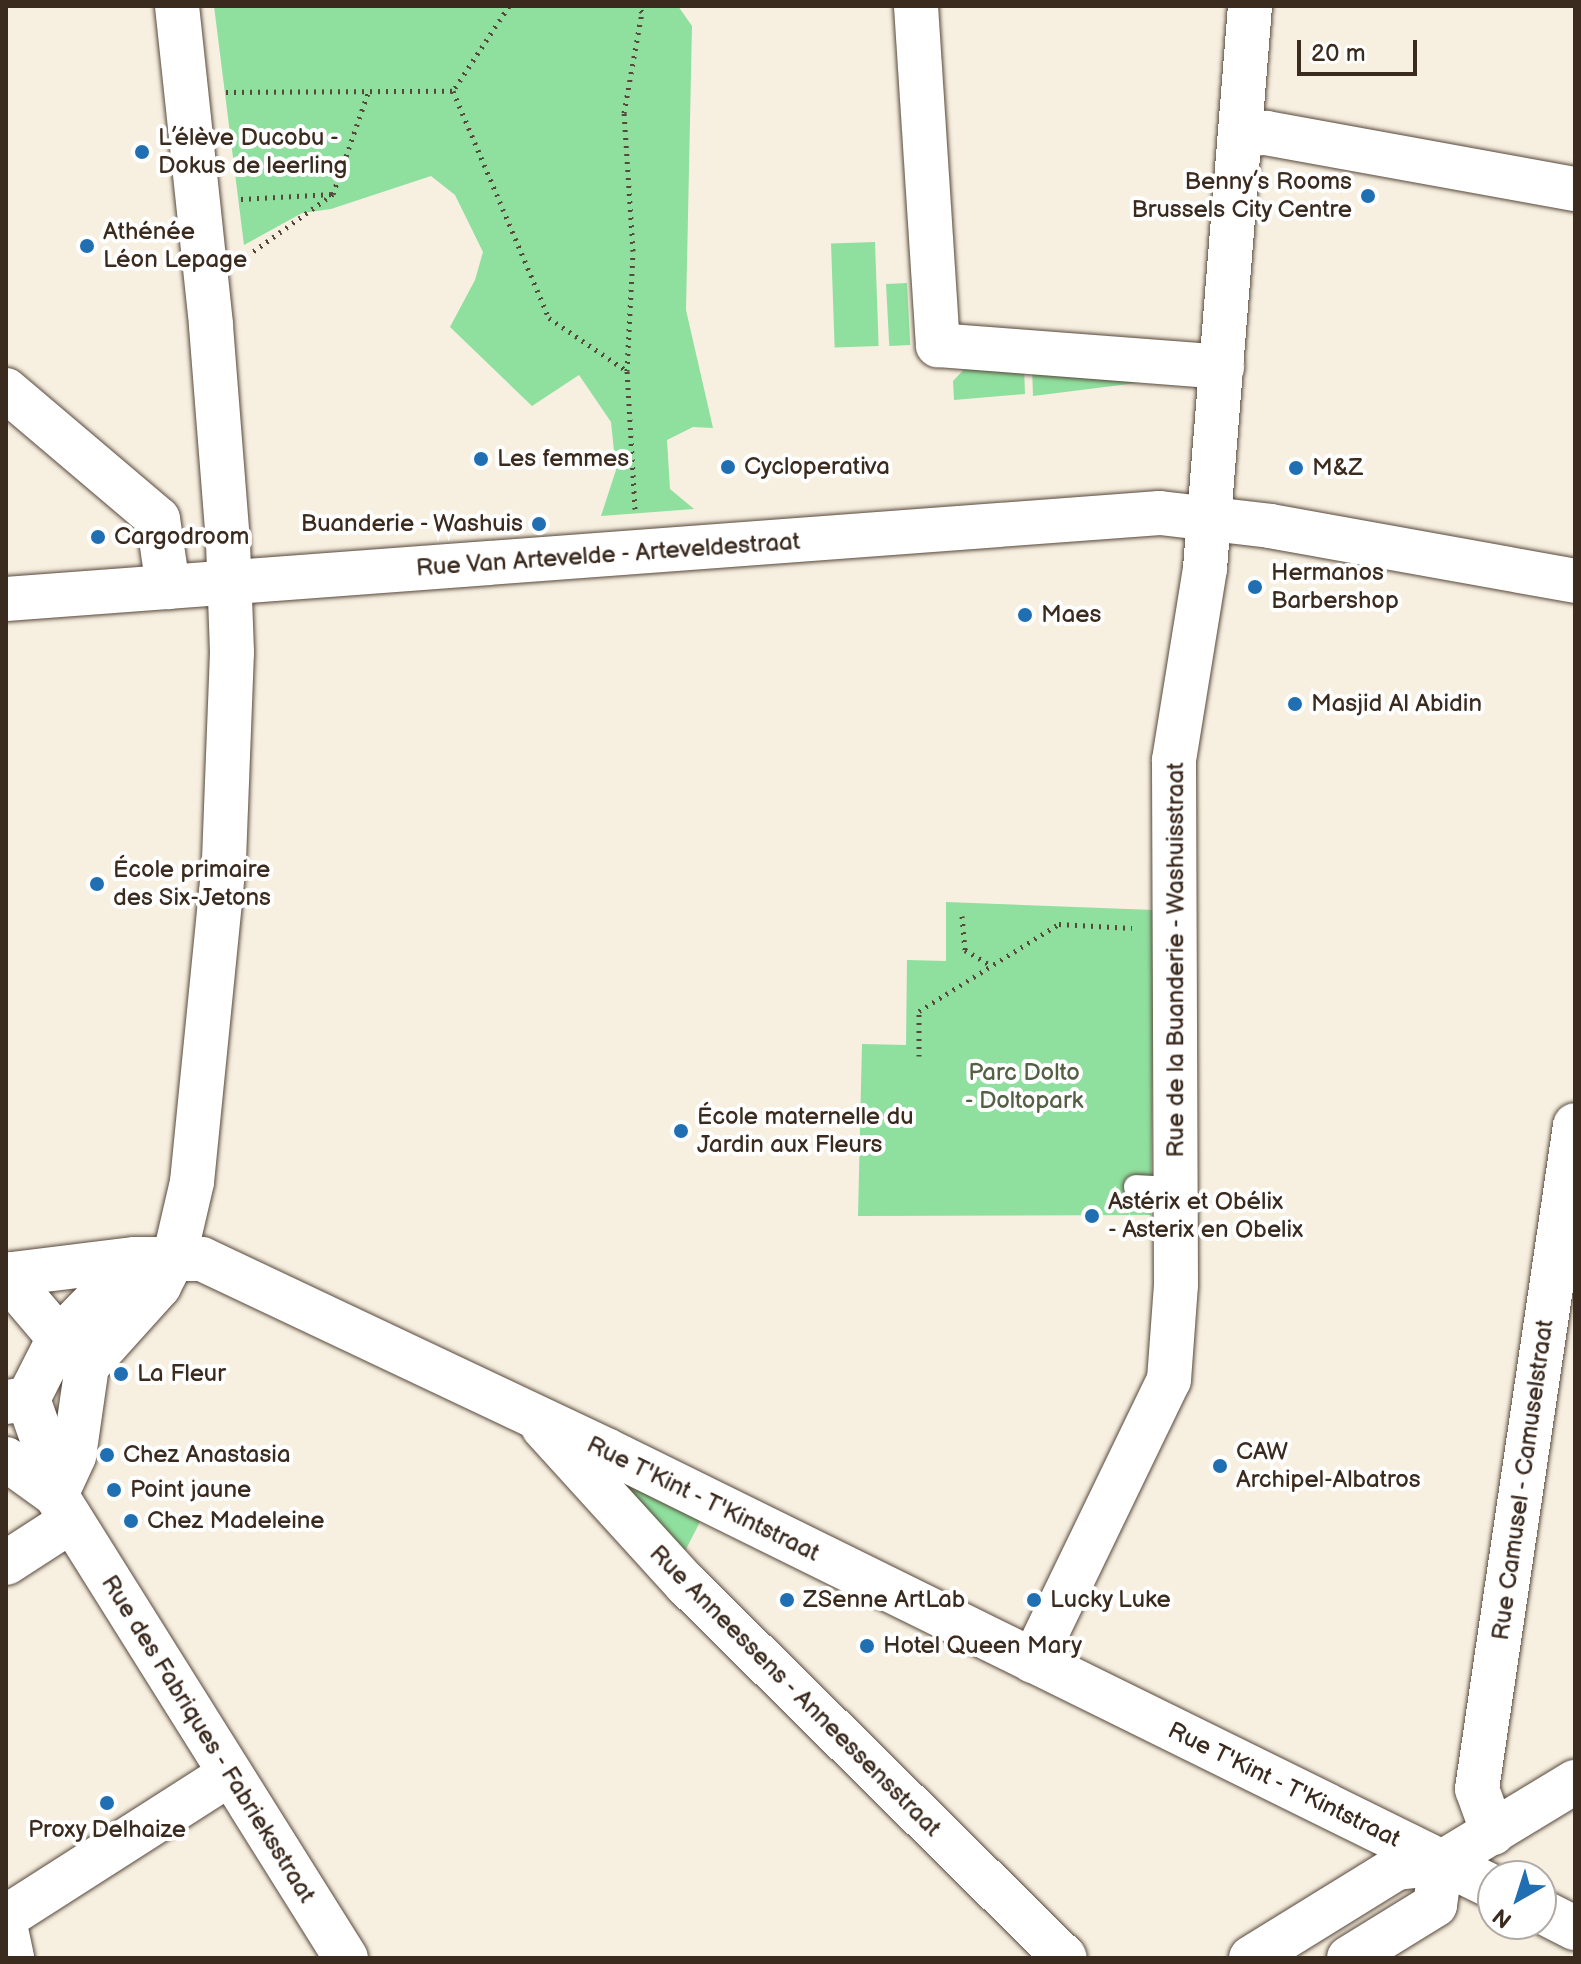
<!DOCTYPE html>
<meta charset="utf-8">
<style>
body{margin:0}
#map{position:relative;width:1581px;height:1964px;overflow:hidden;background:#f7efe0;font-family:"Balsamiq Sans",sans-serif}
div>[style]{position:absolute}
[style*='--x']{left:calc(var(--x)*1px);top:calc(var(--y)*1px);width:calc(var(--w)*1px);rotate:calc(var(--a)*1deg)}
.green>*{inset:0;background:#8fdf9e;transform-origin:0 0}
.path>*{height:5px;margin-top:-2.5px;transform-origin:0;background:repeating-linear-gradient(90deg,#57483b 0 2px,transparent 0 8px)}
.roads{filter:drop-shadow(0 0 2px #57483b) drop-shadow(0 0 2px #57483b)}
.lane>*{height:24px;margin:-12px;padding:0 12px;transform-origin:12px;border-radius:12px;background:#fff}
.street>*{height:44px;margin:-22px;padding:0 22px;transform-origin:22px;border-radius:22px;background:#fff}
.secondary>*{height:44px;margin:-22px;padding:0 22px;transform-origin:22px;border-radius:22px;background:#fff}
.dots>*{width:22px;height:22px;translate:-50% -50%;box-sizing:border-box;border:4px solid #fff;border-radius:50%}
span{translate:-50% -50%;white-space:nowrap;text-align:center;line-height:1.15;-webkit-text-stroke:8px #fff;paint-order:stroke}
.poi-label{font-size:24px;color:#3b2a1e}
.left{translate:0 -50%;text-align:left}
.right{translate:-100% -50%;text-align:right}
.street-label{font-size:24px;color:#3b2a1e}
.park-label{font-size:24px;color:#546044}
.frame{position:absolute;inset:0;border:8px solid #3b2a1e;pointer-events:none}
.north{position:absolute;left:1477px;top:1860px;width:80px;height:80px;box-sizing:border-box;background:#fff;border:2px solid #b1aaa5;border-radius:50%;rotate:219deg;font-size:22px;font-weight:700;line-height:32px;text-align:center;color:#3b2a1e}
.north::after{content:'';display:block;margin:auto;width:28px;height:36px;background:#1f6fb2;clip-path:polygon(50% 0,100% 100%,50% 72%,0 100%)}
.scale{position:absolute;left:1297px;top:40px;width:120px;height:36px;box-sizing:border-box;border:4px solid #3b2a1e;border-top:0;padding-left:10px;font-size:24px;line-height:28px;white-space:nowrap;color:#3b2a1e;-webkit-text-stroke:6px #fff;paint-order:stroke}
</style>
<div id="map">
<div class="green">
<i style="clip-path:polygon(214px 6px,678px 6px,692px 26px,686px 310px,713px 428px,693px 427px,667px 440px,670px 489px,694px 509px,601px 516px,616px 470px,611px 422px,579px 375px,532px 406px,450px 327px,475px 280px,483px 252px,455px 195px,431px 176px,331px 209px,302px 213px,244px 245px)"></i>
<i style="left:875px;top:242px;width:104px;height:44px;rotate:88deg"></i>
<i style="left:907px;top:283px;width:62px;height:21px;rotate:87deg"></i>
<i style="clip-path:polygon(972px 361px,1024px 366px,1025px 394px,954px 400px,953px 381px)"></i>
<i style="clip-path:polygon(1032px 365px,1145px 382px,1033px 396px)"></i>
<i style="clip-path:polygon(946px 902px,1154px 910px,1151px 1215px,858px 1216px,862px 1044px,906px 1045px,907px 960px,946px 961px)"></i>
<i style="clip-path:polygon(594px 1463px,704px 1514px,681px 1559px)"></i>
</div>
<div class="path">
<i style="--x:509;--y:6;--w:102;--a:123.4"></i>
<i style="--x:453;--y:91;--w:246;--a:67.1"></i>
<i style="--x:549;--y:318;--w:94;--a:34.2"></i>
<i style="--x:226;--y:92;--w:227;--a:-0.3"></i>
<i style="--x:241;--y:199;--w:92;--a:-3.1"></i>
<i style="--x:333;--y:194;--w:110;--a:-70.9"></i>
<i style="--x:247;--y:256;--w:106;--a:-35.8"></i>
<i style="--x:635;--y:509;--w:138;--a:-93.3"></i>
<i style="--x:627;--y:371;--w:120;--a:-87.1"></i>
<i style="--x:633;--y:251;--w:138;--a:-93.7"></i>
<i style="--x:624;--y:113;--w:103;--a:-79.9"></i>
<i style="--x:642;--y:12;--w:7;--a:-124"></i>
<i style="--x:962;--y:916;--w:34;--a:85"></i>
<i style="--x:965;--y:950;--w:31;--a:31"></i>
<i style="--x:919;--y:1056;--w:45;--a:-90"></i>
<i style="--x:919;--y:1011;--w:165;--a:-31.9"></i>
<i style="--x:1059;--y:924;--w:73;--a:3.1"></i>
</div>
<div class="roads">
<div class="lane">
<i style="--x:1136;--y:1187;--w:40;--a:2.9"></i>
</div>
<div class="street">
<i style="--x:916;--y:6;--w:340;--a:86.3"></i>
<i style="--x:938;--y:345;--w:285;--a:4.4"></i>
<i style="--x:1241;--y:135;--w:25;--a:-5"></i>
<i style="--x:1266;--y:133;--w:314;--a:10.3"></i>
<i style="--x:6;--y:390;--w:199;--a:40.3"></i>
<i style="--x:158;--y:519;--w:69;--a:81.6"></i>
<i style="--x:6;--y:1282;--w:10;--a:-53"></i>
<i style="--x:12;--y:1274;--w:124;--a:-7"></i>
<i style="--x:135;--y:1259;--w:67;--a:0"></i>
<i style="--x:202;--y:1259;--w:447;--a:25.3"></i>
<i style="--x:606;--y:1450;--w:989;--a:26.23"></i>
<i style="--x:20;--y:1292;--w:60;--a:49.7"></i>
<i style="--x:28;--y:1399;--w:84;--a:70.5"></i>
<i style="--x:6;--y:1402;--w:22;--a:-8"></i>
<i style="--x:28;--y:1399;--w:68;--a:-63.1"></i>
<i style="--x:59;--y:1338;--w:59;--a:-45.7"></i>
<i style="--x:100;--y:1296;--w:41;--a:-21.5"></i>
<i style="--x:543;--y:1427;--w:212;--a:47.7"></i>
<i style="--x:686;--y:1584;--w:532;--a:44.62"></i>
<i style="--x:6;--y:1459;--w:62;--a:35.8"></i>
<i style="--x:56;--y:1495;--w:546;--a:57.94"></i>
<i style="--x:56;--y:1495;--w:43;--a:-65.2"></i>
<i style="--x:74;--y:1456;--w:91;--a:-81.8"></i>
<i style="--x:87;--y:1366;--w:108;--a:-48"></i>
<i style="--x:159;--y:1286;--w:35;--a:-63"></i>
<i style="--x:175;--y:1255;--w:75;--a:-76.9"></i>
<i style="--x:192;--y:1182;--w:324;--a:-84.3"></i>
<i style="--x:224;--y:860;--w:208;--a:-87.8"></i>
<i style="--x:232;--y:652;--w:110;--a:-92.1"></i>
<i style="--x:228;--y:542;--w:219;--a:-94.5"></i>
<i style="--x:211;--y:324;--w:320;--a:-96.1"></i>
<i style="--x:6;--y:1563;--w:77;--a:-32.9"></i>
<i style="--x:1033;--y:1661;--w:312;--a:-64.2"></i>
<i style="--x:1169;--y:1380;--w:95;--a:-85.8"></i>
<i style="--x:1176;--y:1285;--w:525;--a:-90.22"></i>
<i style="--x:1174;--y:760;--w:194;--a:-80.8"></i>
<i style="--x:1205;--y:568;--w:564;--a:-85.42"></i>
<i style="--x:1493;--y:1833;--w:47;--a:-110"></i>
<i style="--x:1477;--y:1789;--w:671;--a:-81.6"></i>
<i style="--x:1541;--y:1911;--w:38;--a:27"></i>
<i style="--x:6;--y:1917;--w:266;--a:-32.6"></i>
<i style="--x:6;--y:1929;--w:30;--a:78"></i>
<i style="--x:1251;--y:1958;--w:172;--a:-31.7"></i>
<i style="--x:1397;--y:1868;--w:44;--a:-6.5"></i>
<i style="--x:1441;--y:1863;--w:157;--a:-31.2"></i>
<i style="--x:1349;--y:1958;--w:101;--a:-31.6"></i>
<i style="--x:1435;--y:1905;--w:42;--a:-81.9"></i>
</div>
<div class="secondary">
<i style="--x:6;--y:599;--w:1157;--a:-4.26"></i>
<i style="--x:1160;--y:513;--w:111;--a:6.7"></i>
<i style="--x:1270;--y:526;--w:310;--a:10.2"></i>
</div>
</div>
<div class="dots">
<i style="left:142px;top:152px;background:#1f6fb2"></i>
<i style="left:1368px;top:196px;background:#1f6fb2"></i>
<i style="left:87px;top:246px;background:#1f6fb2"></i>
<i style="left:481px;top:459px;background:#1f6fb2"></i>
<i style="left:728px;top:467px;background:#1f6fb2"></i>
<i style="left:1296px;top:468px;background:#1f6fb2"></i>
<i style="left:539px;top:524px;background:#1f6fb2"></i>
<i style="left:98px;top:537px;background:#1f6fb2"></i>
<i style="left:1255px;top:587px;background:#1f6fb2"></i>
<i style="left:1025px;top:615px;background:#1f6fb2"></i>
<i style="left:1295px;top:704px;background:#1f6fb2"></i>
<i style="left:97px;top:884px;background:#1f6fb2"></i>
<i style="left:681px;top:1131px;background:#1f6fb2"></i>
<i style="left:1092px;top:1216px;background:#1f6fb2"></i>
<i style="left:121px;top:1374px;background:#1f6fb2"></i>
<i style="left:107px;top:1455px;background:#1f6fb2"></i>
<i style="left:1220px;top:1466px;background:#1f6fb2"></i>
<i style="left:114px;top:1490px;background:#1f6fb2"></i>
<i style="left:131px;top:1521px;background:#1f6fb2"></i>
<i style="left:787px;top:1600px;background:#1f6fb2"></i>
<i style="left:1034px;top:1600px;background:#1f6fb2"></i>
<i style="left:867px;top:1646px;background:#1f6fb2"></i>
<i style="left:107px;top:1803px;background:#1f6fb2"></i>
</div>
<div class="poi-label">
<span class="left" style="left:158px;top:152px">L’élève Ducobu -<br>Dokus de leerling</span>
<span class="right" style="left:1352px;top:196px">Benny’s Rooms<br>Brussels City Centre</span>
<span class="left" style="left:103px;top:246px">Athénée<br>Léon Lepage</span>
<span class="left" style="left:497px;top:459px">Les femmes</span>
<span class="left" style="left:744px;top:467px">Cycloperativa</span>
<span class="left" style="left:1312px;top:468px">M&amp;Z</span>
<span class="right" style="left:523px;top:524px">Buanderie - Washuis</span>
<span class="left" style="left:114px;top:537px">Cargodroom</span>
<span class="left" style="left:1271px;top:587px">Hermanos<br>Barbershop</span>
<span class="left" style="left:1041px;top:615px">Maes</span>
<span class="left" style="left:1311px;top:704px">Masjid Al Abidin</span>
<span class="left" style="left:113px;top:884px">École primaire<br>des Six-Jetons</span>
<span class="left" style="left:697px;top:1131px">École maternelle du<br>Jardin aux Fleurs</span>
<span class="left" style="left:1108px;top:1216px">Astérix et Obélix<br>- Asterix en Obelix</span>
<span class="left" style="left:137px;top:1374px">La Fleur</span>
<span class="left" style="left:1236px;top:1466px">CAW<br>Archipel-Albatros</span>
<span class="left" style="left:123px;top:1455px">Chez Anastasia</span>
<span class="left" style="left:130px;top:1490px">Point jaune</span>
<span class="left" style="left:147px;top:1521px">Chez Madeleine</span>
<span class="left" style="left:803px;top:1600px">ZSenne ArtLab</span>
<span class="left" style="left:1050px;top:1600px">Lucky Luke</span>
<span class="left" style="left:883px;top:1646px">Hotel Queen Mary</span>
<span style="left:107px;top:1830px">Proxy Delhaize</span>
</div>
<div class="street-label">
<span style="left:608px;top:555px;rotate:-4deg">Rue Van Artevelde - Arteveldestraat</span>
<span style="left:1176px;top:960px;rotate:-90deg">Rue de la Buanderie - Washuisstraat</span>
<span style="left:1523px;top:1480px;rotate:-82deg">Rue Camusel - Camuselstraat</span>
<span style="left:703px;top:1499px;rotate:26deg">Rue T'Kint - T'Kintstraat</span>
<span style="left:795px;top:1691px;rotate:45deg">Rue Anneessens - Anneessensstraat</span>
<span style="left:208px;top:1739px;rotate:58deg">Rue des Fabriques - Fabrieksstraat</span>
<span style="left:1284px;top:1785px;rotate:26deg">Rue T'Kint - T'Kintstraat</span>
</div>
<div class="park-label">
<span style="left:1024px;top:1087px">Parc Dolto<br>- Doltopark</span>
</div>
<div class="frame"></div>
<div class="north">N</div>
<div class="scale">20 m</div>
</div>
